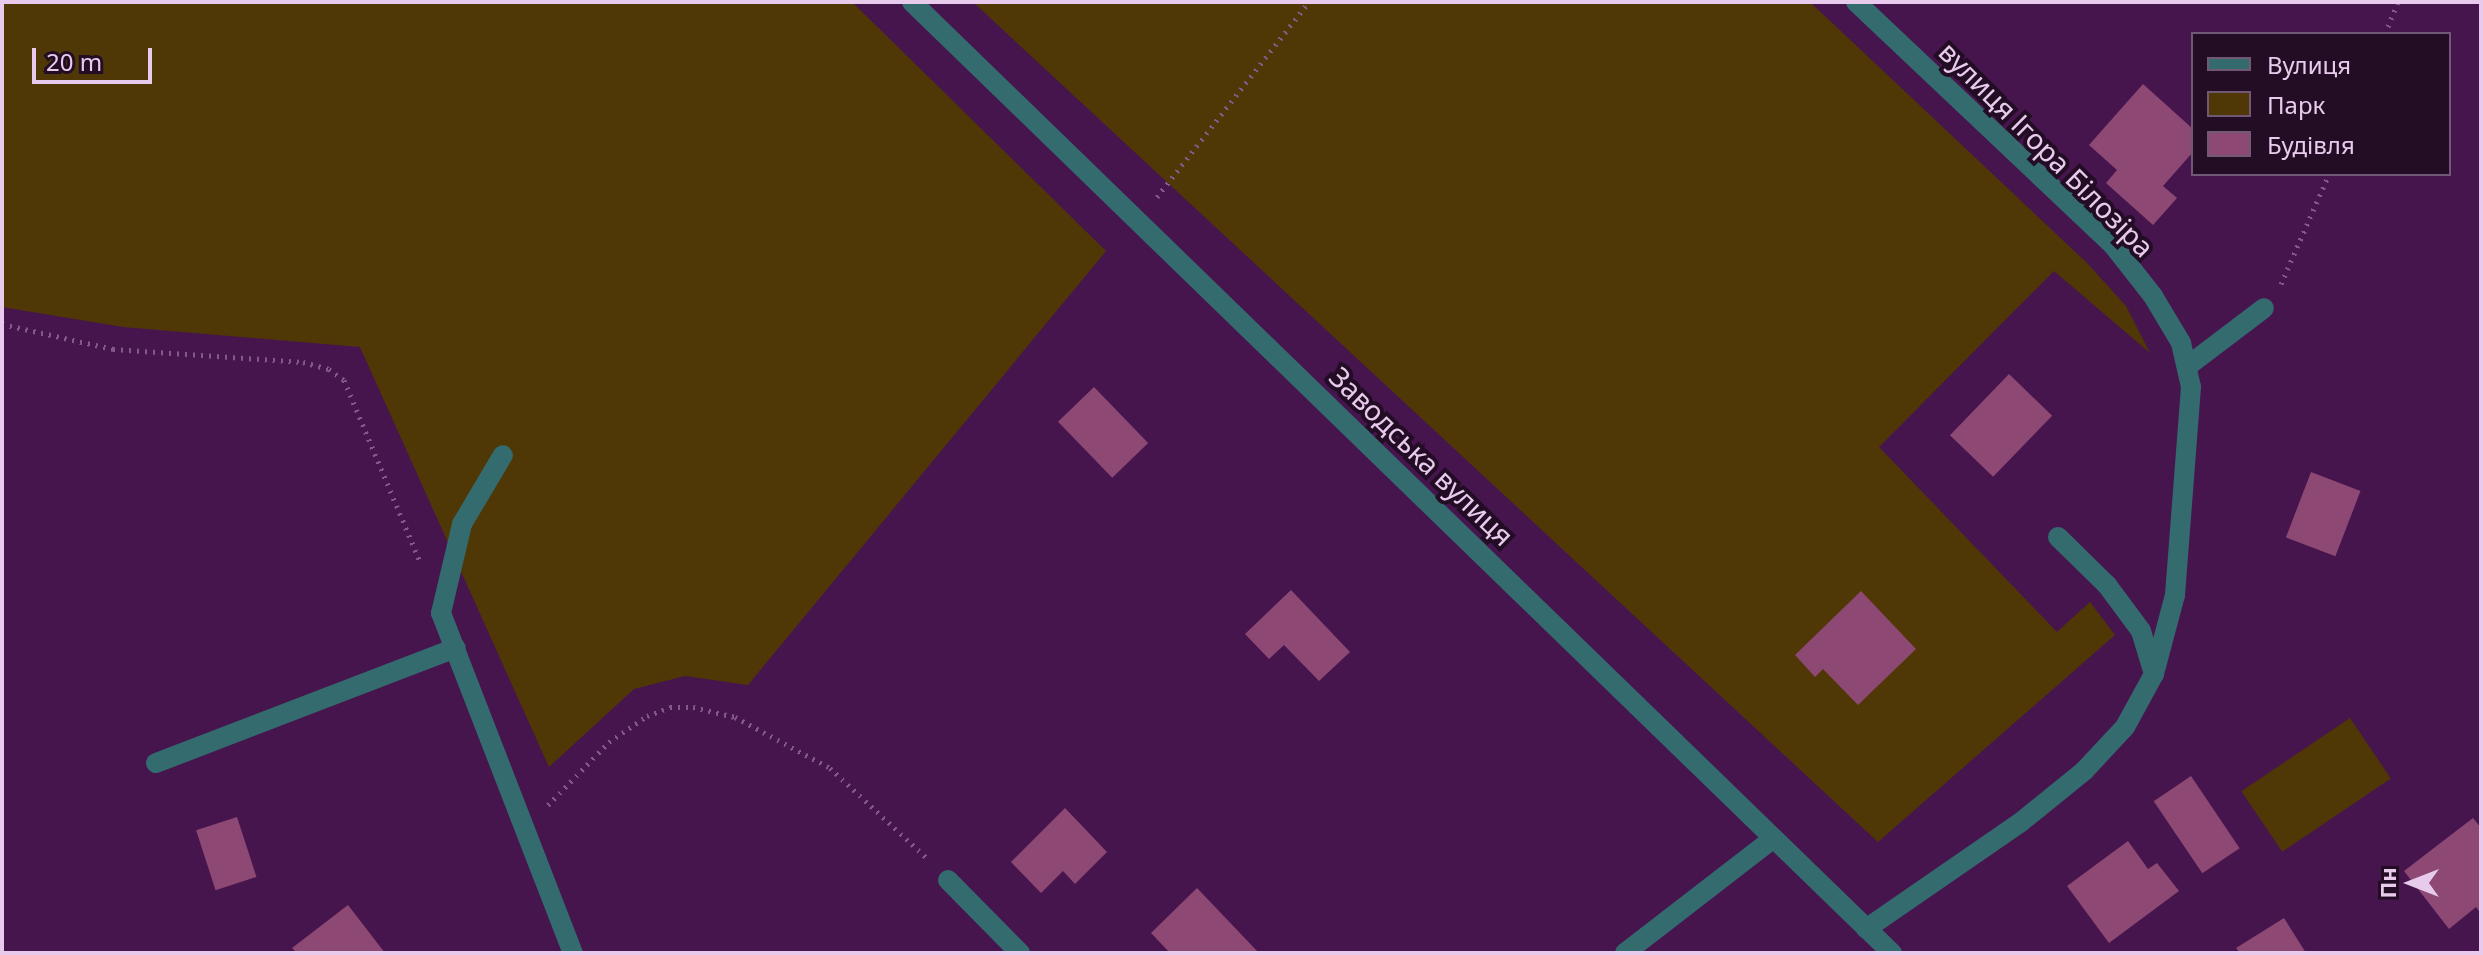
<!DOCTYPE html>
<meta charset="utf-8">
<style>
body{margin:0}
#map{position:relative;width:2483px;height:955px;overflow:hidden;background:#47154e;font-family:"Noto Sans",sans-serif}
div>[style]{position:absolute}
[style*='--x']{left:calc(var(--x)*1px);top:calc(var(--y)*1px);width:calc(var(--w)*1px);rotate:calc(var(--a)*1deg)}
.green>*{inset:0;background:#4f3805;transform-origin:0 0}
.building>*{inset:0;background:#8d4874;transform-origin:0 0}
.path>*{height:5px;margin-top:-2.5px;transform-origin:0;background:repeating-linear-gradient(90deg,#835989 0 2px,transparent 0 8px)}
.lane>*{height:20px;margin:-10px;padding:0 10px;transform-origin:10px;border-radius:10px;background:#336b6f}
.street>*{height:20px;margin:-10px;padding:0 10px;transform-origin:10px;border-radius:10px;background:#336b6f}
span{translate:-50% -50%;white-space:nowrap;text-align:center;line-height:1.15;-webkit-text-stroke:8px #220d25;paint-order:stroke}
.street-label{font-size:28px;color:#e8cbec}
.frame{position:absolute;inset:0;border:4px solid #e8cbec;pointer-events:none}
.legend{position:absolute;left:2191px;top:32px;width:260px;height:144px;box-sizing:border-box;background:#220d25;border:2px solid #715975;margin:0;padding:10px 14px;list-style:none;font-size:24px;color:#e8cbec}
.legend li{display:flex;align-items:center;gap:16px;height:40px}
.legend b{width:40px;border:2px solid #715975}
.north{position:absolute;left:2371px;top:843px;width:80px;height:80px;-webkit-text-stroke:6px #220d25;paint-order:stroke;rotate:270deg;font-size:22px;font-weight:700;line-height:32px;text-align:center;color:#e8cbec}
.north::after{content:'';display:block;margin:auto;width:28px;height:36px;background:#e8cbec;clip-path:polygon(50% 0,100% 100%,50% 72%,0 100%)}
.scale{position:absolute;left:32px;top:48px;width:120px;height:36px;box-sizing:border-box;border:4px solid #e8cbec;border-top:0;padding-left:10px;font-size:24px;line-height:28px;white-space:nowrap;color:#e8cbec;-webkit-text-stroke:6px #220d25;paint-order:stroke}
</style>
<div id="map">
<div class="green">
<i style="clip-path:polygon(2px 2px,852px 2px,1106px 251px,748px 685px,685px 676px,634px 689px,549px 767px,360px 347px,123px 327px,2px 307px)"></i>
<i style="clip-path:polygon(973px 2px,1810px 2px,2087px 263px,2126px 306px,2150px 353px,2054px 271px,1879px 447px,2057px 632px,2090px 602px,2115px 635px,1878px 842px)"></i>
<i style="left:2350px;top:718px;width:73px;height:131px;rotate:56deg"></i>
</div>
<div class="building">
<i style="clip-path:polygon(2143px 84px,2193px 129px,2193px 152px,2163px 186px,2177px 198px,2153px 225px,2106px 183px,2117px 170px,2089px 145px)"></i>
<i style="left:2009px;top:374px;width:60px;height:85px;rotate:44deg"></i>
<i style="left:1094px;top:387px;width:78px;height:50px;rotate:46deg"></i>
<i style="left:2311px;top:472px;width:53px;height:70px;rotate:21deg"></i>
<i style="clip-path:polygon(1291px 590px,1350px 652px,1319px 681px,1284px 645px,1269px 659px,1245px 634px)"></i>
<i style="clip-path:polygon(1861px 591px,1916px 649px,1858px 705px,1823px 669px,1815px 677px,1795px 655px)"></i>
<i style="left:2191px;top:776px;width:87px;height:45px;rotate:56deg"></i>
<i style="clip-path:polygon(1065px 808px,1107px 852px,1075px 884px,1063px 871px,1041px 893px,1011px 862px)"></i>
<i style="left:237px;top:817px;width:63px;height:43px;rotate:72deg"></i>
<i style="clip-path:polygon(2473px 818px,2481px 828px,2481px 914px,2476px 907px,2449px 929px,2404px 871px)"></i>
<i style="clip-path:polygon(2128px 841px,2148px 869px,2157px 863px,2179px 891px,2109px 943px,2067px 886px)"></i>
<i style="clip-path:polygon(1197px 888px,1259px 953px,1170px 953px,1151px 933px)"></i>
<i style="clip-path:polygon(348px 905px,385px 953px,297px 953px,292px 948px)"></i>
<i style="clip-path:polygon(2284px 918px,2306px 953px,2240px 953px,2236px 948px)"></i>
</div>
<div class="path">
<i style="--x:2385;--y:34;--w:35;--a:-68"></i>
<i style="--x:1157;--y:197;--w:247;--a:-52.1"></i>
<i style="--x:2281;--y:284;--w:120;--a:-66.4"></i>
<i style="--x:2;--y:324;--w:114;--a:12.7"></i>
<i style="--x:113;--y:349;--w:190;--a:3.9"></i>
<i style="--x:303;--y:362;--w:27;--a:15"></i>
<i style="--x:329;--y:369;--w:19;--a:36"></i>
<i style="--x:344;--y:380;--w:197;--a:67.3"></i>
<i style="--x:548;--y:805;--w:88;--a:-45.9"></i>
<i style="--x:609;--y:742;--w:46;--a:-34.4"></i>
<i style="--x:647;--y:716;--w:25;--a:-21"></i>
<i style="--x:670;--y:707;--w:23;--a:0"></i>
<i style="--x:693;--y:707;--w:43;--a:13.4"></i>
<i style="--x:735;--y:717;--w:108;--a:28.2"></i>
<i style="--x:830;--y:768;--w:134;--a:42.9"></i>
</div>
<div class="lane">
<i style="--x:2189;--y:365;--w:94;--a:-37.2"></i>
<i style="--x:2058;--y:537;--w:69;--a:44.4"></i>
<i style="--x:2107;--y:585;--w:57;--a:53.5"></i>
<i style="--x:2141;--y:631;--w:45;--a:73.2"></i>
<i style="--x:441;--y:613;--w:91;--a:-76.7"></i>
<i style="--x:462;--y:524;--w:80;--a:-59.3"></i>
<i style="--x:156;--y:763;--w:321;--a:-21"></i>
</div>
<div class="street">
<i style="--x:912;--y:2;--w:1366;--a:44.14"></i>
<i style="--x:1856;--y:2;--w:354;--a:43.4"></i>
<i style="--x:2113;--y:245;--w:65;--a:51.9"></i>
<i style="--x:2153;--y:296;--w:55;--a:59.2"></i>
<i style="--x:2181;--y:343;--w:45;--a:77.2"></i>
<i style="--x:2191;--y:387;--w:209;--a:94.4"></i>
<i style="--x:2175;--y:595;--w:82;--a:104.9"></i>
<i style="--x:2154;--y:674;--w:60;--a:118.7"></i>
<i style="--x:2125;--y:727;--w:60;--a:133"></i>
<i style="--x:2084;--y:771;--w:81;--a:141"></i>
<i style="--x:2021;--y:822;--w:188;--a:145.4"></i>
<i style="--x:441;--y:613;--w:365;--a:68.8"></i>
<i style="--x:948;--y:880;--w:103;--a:45.4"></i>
<i style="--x:1625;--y:953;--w:185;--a:-37.7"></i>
</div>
<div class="street-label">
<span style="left:2047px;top:149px;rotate:45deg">вулиця Ігора Білозіра</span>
<span style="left:1422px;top:456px;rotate:44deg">Заводська вулиця</span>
</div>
<div class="frame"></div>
<ul class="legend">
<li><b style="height:10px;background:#336b6f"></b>Вулиця</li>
<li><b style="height:22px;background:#4f3805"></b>Парк</li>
<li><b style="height:22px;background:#8d4874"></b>Будівля</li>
</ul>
<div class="north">Пн</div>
<div class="scale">20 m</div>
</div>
